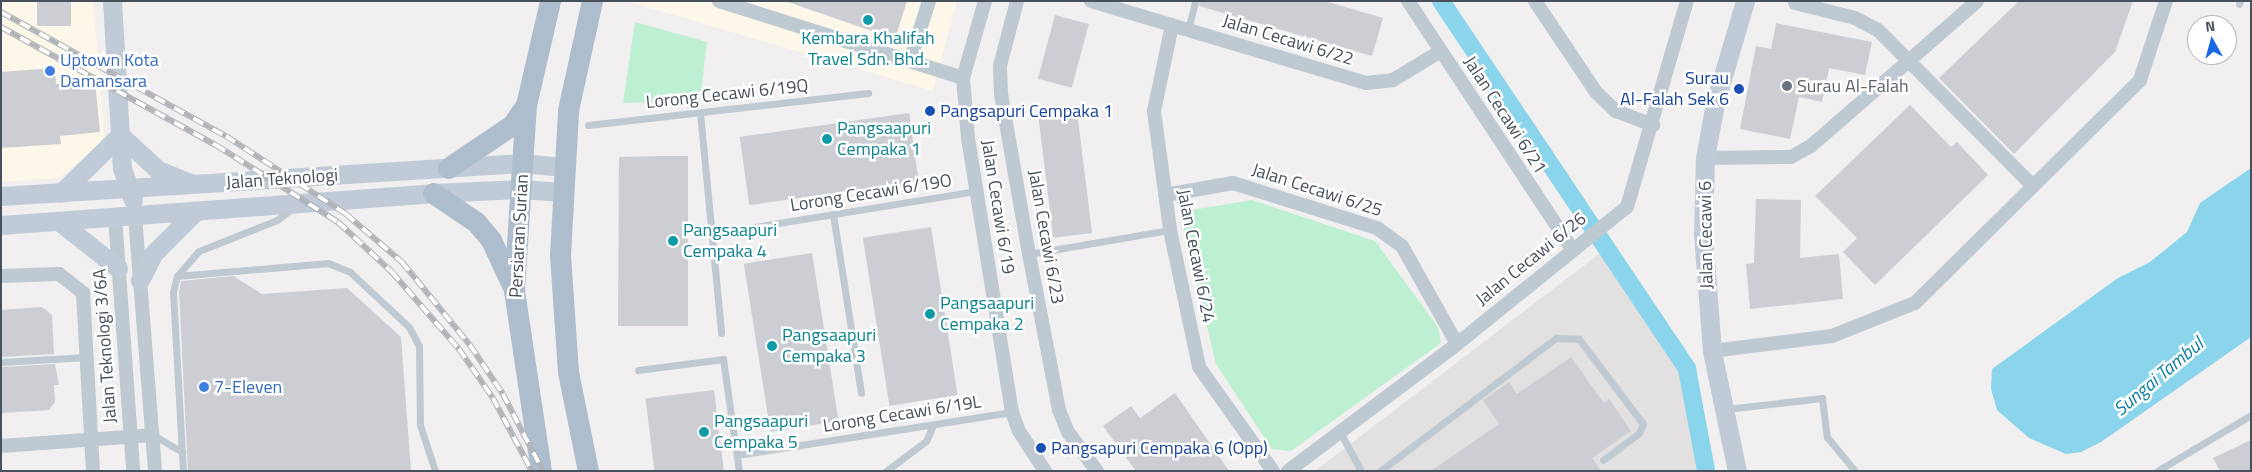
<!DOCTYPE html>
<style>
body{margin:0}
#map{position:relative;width:2252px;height:472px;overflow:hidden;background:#f1efef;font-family:"Titillium Web",sans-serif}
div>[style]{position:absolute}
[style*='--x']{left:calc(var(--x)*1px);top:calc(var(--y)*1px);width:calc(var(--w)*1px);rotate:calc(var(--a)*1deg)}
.commercial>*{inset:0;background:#fcf7e8}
.education>*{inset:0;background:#e2e0e1}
.green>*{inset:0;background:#bdefd2}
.water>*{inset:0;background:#8ad5ec}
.canal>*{height:18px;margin:-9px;padding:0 9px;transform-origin:9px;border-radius:9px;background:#8ad5ec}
.building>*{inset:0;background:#ccced4;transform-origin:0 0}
.lane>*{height:7px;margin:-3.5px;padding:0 3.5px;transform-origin:3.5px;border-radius:3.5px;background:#bfc9d1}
.street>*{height:14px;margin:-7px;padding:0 7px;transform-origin:7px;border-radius:7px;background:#bfc9d1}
.secondary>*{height:19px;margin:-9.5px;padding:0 9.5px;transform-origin:9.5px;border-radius:9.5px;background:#c1cbd8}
.primary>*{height:21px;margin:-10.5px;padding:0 10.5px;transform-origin:10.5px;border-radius:10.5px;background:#aebdce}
.rail>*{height:5.5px;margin-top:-2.75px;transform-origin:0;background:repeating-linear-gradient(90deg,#fff 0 11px,#b1b4b9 0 22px);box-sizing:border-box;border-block:1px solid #b1b4b9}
.dots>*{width:14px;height:14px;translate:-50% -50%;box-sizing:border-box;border:2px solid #fff;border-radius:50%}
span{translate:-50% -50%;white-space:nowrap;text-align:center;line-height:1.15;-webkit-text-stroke:5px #fff;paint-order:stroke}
.culture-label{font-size:18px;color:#0d838f}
.left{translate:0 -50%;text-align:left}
.street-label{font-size:18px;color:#47515c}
.shop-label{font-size:18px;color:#366cbe}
.transit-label{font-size:18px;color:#164399}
.right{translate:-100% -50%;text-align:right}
.worship-label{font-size:18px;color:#5b616d}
.water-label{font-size:19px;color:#0c7ea3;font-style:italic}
.frame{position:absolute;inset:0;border:2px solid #47515c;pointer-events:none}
.north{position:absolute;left:2187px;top:15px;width:50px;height:50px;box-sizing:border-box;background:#fff;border:1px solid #b5b9be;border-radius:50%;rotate:353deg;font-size:14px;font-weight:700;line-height:20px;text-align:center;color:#47515c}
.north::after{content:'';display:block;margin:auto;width:18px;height:22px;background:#1869e2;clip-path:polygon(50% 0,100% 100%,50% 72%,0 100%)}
</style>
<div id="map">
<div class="commercial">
<i style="clip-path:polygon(1px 1px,93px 1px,105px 141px,59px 178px,1px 182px)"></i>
<i style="clip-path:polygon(626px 1px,957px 1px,933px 91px)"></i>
</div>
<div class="education">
<i style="clip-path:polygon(1603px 251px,1679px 369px,1699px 471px,1315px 471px)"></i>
</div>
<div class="green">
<i style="clip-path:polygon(635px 22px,707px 42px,700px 101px,623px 103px)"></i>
<i style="clip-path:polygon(1252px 200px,1375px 241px,1438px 327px,1441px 343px,1291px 451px,1272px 449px,1216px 364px,1180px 212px)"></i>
</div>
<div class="water">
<i style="clip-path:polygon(2251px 168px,2251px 337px,2101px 442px,2081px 452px,2066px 454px,2029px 438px,1997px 410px,1991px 389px,1992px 369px,2118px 278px,2150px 262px,2187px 232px,2200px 203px)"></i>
</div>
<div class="canal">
<i style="--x:1441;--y:1;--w:443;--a:56.2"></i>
<i style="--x:1687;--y:369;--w:104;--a:79.4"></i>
</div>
<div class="building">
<i style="left:37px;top:1px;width:34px;height:25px"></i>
<i style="clip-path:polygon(785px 1px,907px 1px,895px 39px)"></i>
<i style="clip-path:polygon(1200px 1px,1325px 1px,1383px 18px,1372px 56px,1199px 6px)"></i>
<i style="clip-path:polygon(2019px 1px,2133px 1px,2115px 52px,2014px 154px,1939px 78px)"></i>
<i style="left:1055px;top:15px;width:35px;height:66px;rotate:15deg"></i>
<i style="clip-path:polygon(1776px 23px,1872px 42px,1865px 75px,1829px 68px,1822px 102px,1799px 97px,1790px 139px,1740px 129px,1756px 46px,1771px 49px)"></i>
<i style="clip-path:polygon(55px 68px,56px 84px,95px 81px,100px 132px,60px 136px,61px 144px,1px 148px,1px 72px)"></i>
<i style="clip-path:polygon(1910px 105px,1951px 147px,1957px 142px,1988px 175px,1875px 285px,1843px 252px,1857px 238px,1815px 196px)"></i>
<i style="left:1077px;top:111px;width:123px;height:39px;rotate:83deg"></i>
<i style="left:909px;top:113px;width:69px;height:171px;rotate:82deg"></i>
<i style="clip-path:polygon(659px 156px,688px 156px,688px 326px,618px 326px,619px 157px)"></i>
<i style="clip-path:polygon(1756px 199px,1801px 200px,1800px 258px,1839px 254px,1843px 299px,1750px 309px,1746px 264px,1754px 263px)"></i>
<i style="left:931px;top:227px;width:170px;height:69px;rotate:81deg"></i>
<i style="left:812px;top:253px;width:170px;height:69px;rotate:81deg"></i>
<i style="clip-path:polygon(233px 276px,262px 294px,347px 288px,401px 337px,411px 471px,188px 471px,179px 292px,181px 281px)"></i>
<i style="clip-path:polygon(42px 307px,52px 315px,54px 354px,1px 357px,1px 310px)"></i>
<i style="clip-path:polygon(1571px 357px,1604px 403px,1609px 399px,1631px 431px,1592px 458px,1601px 471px,1431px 471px,1499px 424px,1483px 400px,1509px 382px,1517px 394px)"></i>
<i style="clip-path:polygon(55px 364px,59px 385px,54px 385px,55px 402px,49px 410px,1px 413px,1px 367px)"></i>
<i style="left:714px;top:390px;width:82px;height:69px;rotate:83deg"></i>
<i style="clip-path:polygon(1175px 393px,1229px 471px,1136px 471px,1103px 426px,1131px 406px,1140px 418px)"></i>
<i style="clip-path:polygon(2251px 440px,2251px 471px,2220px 471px,2213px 458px)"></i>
</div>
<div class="lane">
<i style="--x:2239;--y:4;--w:3;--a:-72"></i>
<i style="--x:1188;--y:30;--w:30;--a:-76"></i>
<i style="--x:700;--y:113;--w:221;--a:84.5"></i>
<i style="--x:588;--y:125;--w:282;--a:-6.5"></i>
<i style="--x:833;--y:214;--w:181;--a:81.1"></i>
<i style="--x:711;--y:234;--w:268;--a:-9.2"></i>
<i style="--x:1029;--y:254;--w:143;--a:-9.7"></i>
<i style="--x:177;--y:276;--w:33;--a:-49"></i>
<i style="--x:199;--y:251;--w:84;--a:-21.7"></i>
<i style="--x:277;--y:220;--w:20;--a:-37"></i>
<i style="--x:1;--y:362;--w:86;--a:-3.3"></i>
<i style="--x:638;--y:370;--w:86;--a:-7.4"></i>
<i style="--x:723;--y:359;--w:113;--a:81.9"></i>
<i style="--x:1726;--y:409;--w:97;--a:-6.5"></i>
<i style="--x:1822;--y:398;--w:39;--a:83"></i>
<i style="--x:1827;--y:437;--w:44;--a:50.5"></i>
<i style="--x:1340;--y:432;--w:44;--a:61.7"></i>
<i style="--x:153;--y:435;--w:34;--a:30"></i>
<i style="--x:737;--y:455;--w:278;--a:-8.9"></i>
<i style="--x:183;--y:471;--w:179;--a:-93.2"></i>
<i style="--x:173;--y:292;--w:16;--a:-76"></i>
<i style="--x:177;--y:276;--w:152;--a:-4.9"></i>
<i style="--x:328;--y:263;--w:24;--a:22"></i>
<i style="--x:350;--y:272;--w:81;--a:43"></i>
<i style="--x:409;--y:327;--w:21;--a:62"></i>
<i style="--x:419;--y:346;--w:79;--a:89.3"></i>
<i style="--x:420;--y:425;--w:48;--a:71.9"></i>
<i style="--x:886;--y:471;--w:50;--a:-36.9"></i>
<i style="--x:926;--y:441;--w:17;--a:-66"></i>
<i style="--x:1380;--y:471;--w:221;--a:-37.1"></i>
<i style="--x:1556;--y:338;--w:23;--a:2"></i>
<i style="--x:1579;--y:339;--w:106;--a:53"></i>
<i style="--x:1643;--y:424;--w:10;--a:114"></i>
<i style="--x:1639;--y:433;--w:45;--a:143.1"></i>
<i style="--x:2157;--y:471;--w:109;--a:-30.8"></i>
</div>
<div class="street">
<i style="--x:719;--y:1;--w:256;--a:17.5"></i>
<i style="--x:985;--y:1;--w:80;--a:105.9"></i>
<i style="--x:963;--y:78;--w:60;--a:85.2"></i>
<i style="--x:968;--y:138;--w:278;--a:80.9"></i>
<i style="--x:1012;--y:412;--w:20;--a:70"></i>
<i style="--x:1019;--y:431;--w:48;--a:57"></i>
<i style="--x:1017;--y:1;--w:67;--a:104.7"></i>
<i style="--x:1000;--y:66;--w:28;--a:88"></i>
<i style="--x:1001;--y:94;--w:162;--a:80.1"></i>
<i style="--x:1029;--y:254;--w:159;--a:79.1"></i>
<i style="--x:1059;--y:410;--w:24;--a:68"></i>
<i style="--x:1068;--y:432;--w:49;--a:53.4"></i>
<i style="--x:1091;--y:1;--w:287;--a:16.6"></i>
<i style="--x:1366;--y:83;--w:27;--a:-6"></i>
<i style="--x:1393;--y:80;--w:56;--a:-31.1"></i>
<i style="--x:1408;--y:1;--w:297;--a:56.5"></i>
<i style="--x:1535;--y:1;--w:110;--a:56.2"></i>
<i style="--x:1596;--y:92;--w:28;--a:44"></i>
<i style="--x:1616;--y:111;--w:40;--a:21"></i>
<i style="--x:1795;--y:3;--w:62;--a:14"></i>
<i style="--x:1855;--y:18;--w:26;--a:28"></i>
<i style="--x:1878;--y:30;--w:220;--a:45.2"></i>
<i style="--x:1172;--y:25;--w:88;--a:101.8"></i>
<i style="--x:1154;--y:111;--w:120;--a:82.3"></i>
<i style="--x:1170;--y:230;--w:140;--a:78"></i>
<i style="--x:1199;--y:367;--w:128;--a:54.6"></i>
<i style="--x:911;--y:58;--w:60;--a:-72.5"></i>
<i style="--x:1705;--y:158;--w:86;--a:-0.7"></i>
<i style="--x:1791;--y:157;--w:23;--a:-29"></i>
<i style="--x:1811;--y:146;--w:220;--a:-41.1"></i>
<i style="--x:1165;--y:195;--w:69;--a:-10"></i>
<i style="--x:1233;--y:183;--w:151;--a:17.4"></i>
<i style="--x:1377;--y:228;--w:31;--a:36"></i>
<i style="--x:1402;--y:246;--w:112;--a:60.7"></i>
<i style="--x:135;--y:216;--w:256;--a:85.5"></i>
<i style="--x:115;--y:217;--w:255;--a:85.9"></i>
<i style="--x:1;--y:276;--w:58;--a:-2"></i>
<i style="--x:59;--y:274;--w:31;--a:38"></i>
<i style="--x:83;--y:293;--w:178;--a:86.8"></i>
<i style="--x:1712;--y:351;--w:121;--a:-7.1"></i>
<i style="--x:1832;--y:336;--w:89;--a:-21.7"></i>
<i style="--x:1915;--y:303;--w:317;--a:-44.7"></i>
<i style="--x:2140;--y:80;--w:83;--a:-71.8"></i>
<i style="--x:1;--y:446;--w:152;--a:-4.1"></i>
<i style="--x:1288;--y:471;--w:211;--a:-36.9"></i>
<i style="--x:1457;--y:344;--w:218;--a:-38.9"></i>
<i style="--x:1627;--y:207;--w:215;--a:-73.8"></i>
</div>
<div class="secondary">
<i style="--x:112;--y:1;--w:167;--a:86.6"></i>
<i style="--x:122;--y:168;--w:34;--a:71"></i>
<i style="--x:120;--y:135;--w:52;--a:42.6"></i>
<i style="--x:158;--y:170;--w:35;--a:22"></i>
<i style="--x:61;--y:193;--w:83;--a:-44.5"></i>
<i style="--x:1;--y:196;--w:522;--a:-3.62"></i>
<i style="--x:522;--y:163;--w:41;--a:5.6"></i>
<i style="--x:60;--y:222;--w:74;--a:38.4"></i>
<i style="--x:1;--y:225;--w:433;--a:-4.2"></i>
<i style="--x:433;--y:193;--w:87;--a:-2.6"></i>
<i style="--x:520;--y:189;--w:43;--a:4"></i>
<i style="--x:140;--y:280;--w:29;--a:-63"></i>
<i style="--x:153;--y:254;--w:61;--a:-45"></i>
<i style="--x:1737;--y:471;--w:123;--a:-101.8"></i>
<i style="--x:1712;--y:351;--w:117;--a:-94.4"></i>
<i style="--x:1703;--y:234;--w:76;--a:-88.5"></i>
<i style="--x:1705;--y:158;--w:56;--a:-79.7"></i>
<i style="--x:1715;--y:103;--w:106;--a:-73.6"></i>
</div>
<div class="primary">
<i style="--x:448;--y:168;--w:77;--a:-33.9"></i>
<i style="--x:512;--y:125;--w:24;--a:-55"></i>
<i style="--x:433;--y:193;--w:52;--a:34"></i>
<i style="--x:476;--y:222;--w:23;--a:50"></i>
<i style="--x:491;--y:240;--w:50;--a:65"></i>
<i style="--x:541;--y:471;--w:183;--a:-98.5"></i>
<i style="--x:514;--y:290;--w:185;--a:-86.3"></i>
<i style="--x:526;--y:105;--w:107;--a:-77"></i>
<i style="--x:588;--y:471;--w:101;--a:-101.4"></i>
<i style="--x:568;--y:372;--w:117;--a:-93.9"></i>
<i style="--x:560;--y:255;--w:145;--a:-86.8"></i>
<i style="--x:568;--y:110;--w:112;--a:-77.6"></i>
</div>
<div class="rail">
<i style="--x:1;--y:12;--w:257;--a:28.9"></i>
<i style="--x:226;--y:136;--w:143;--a:33"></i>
<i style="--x:346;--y:214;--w:74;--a:40.6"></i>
<i style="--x:402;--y:262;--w:107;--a:50.7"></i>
<i style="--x:470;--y:345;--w:59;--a:56"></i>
<i style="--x:503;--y:394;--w:87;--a:62.5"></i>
<i style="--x:1;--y:27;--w:245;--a:28.8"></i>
<i style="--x:216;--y:145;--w:144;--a:32.3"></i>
<i style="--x:338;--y:222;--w:74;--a:42.8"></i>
<i style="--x:392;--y:272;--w:102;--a:49"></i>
<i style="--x:459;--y:349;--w:60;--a:55.2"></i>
<i style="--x:493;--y:398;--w:83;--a:61.9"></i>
</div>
<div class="dots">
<i style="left:868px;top:20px;background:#0f9aa8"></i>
<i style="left:50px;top:71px;background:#3f7fe0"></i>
<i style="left:1787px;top:86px;background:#6b7280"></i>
<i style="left:1739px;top:89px;background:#1a4fb4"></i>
<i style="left:930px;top:111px;background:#1a4fb4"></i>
<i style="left:827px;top:139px;background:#0f9aa8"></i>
<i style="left:673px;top:241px;background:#0f9aa8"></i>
<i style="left:930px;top:314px;background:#0f9aa8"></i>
<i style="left:772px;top:346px;background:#0f9aa8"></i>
<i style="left:204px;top:387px;background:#3f7fe0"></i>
<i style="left:704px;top:432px;background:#0f9aa8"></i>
<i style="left:1041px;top:448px;background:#1a4fb4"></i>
</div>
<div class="culture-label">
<span style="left:868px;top:49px">Kembara Khalifah<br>Travel Sdn. Bhd.</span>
<span class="left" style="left:837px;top:139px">Pangsaapuri<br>Cempaka 1</span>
<span class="left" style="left:683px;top:241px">Pangsaapuri<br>Cempaka 4</span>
<span class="left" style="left:940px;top:314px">Pangsaapuri<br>Cempaka 2</span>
<span class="left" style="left:782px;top:346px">Pangsaapuri<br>Cempaka 3</span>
<span class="left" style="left:714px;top:432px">Pangsaapuri<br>Cempaka 5</span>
</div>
<div class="street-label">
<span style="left:1288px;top:40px;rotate:17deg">Jalan Cecawi 6/22</span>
<span style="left:727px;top:94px;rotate:-6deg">Lorong Cecawi 6/19Q</span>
<span style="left:1505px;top:115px;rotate:57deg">Jalan Cecawi 6/21</span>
<span style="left:282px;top:179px;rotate:-4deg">Jalan Teknologi</span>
<span style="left:1317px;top:190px;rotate:18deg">Jalan Cecawi 6/25</span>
<span style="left:871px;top:193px;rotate:-9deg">Lorong Cecawi 6/19O</span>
<span style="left:998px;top:207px;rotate:81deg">Jalan Cecawi 6/19</span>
<span style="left:1706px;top:235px;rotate:-91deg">Jalan Cecawi 6</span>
<span style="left:519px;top:236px;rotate:-87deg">Persiaran Surian</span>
<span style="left:1046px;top:237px;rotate:80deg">Jalan Cecawi 6/23</span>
<span style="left:1196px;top:256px;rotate:79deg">Jalan Cecawi 6/24</span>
<span style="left:1531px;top:259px;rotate:-39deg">Jalan Cecawi 6/26</span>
<span style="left:105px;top:346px;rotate:-94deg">Jalan Teknologi 3/6A</span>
<span style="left:902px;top:414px;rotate:-9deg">Lorong Cecawi 6/19L</span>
</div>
<div class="shop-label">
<span class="left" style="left:60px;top:71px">Uptown Kota<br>Damansara</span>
<span class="left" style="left:214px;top:387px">7-Eleven</span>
</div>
<div class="transit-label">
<span class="right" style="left:1729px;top:89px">Surau<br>Al-Falah Sek 6</span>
<span class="left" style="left:940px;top:111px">Pangsapuri Cempaka 1</span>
<span class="left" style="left:1051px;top:448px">Pangsapuri Cempaka 6 (Opp)</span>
</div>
<div class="worship-label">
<span class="left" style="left:1797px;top:86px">Surau Al-Falah</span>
</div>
<div class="water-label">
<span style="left:2158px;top:376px;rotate:-40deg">Sungai Tambul</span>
</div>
<div class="frame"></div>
<div class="north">N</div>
</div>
